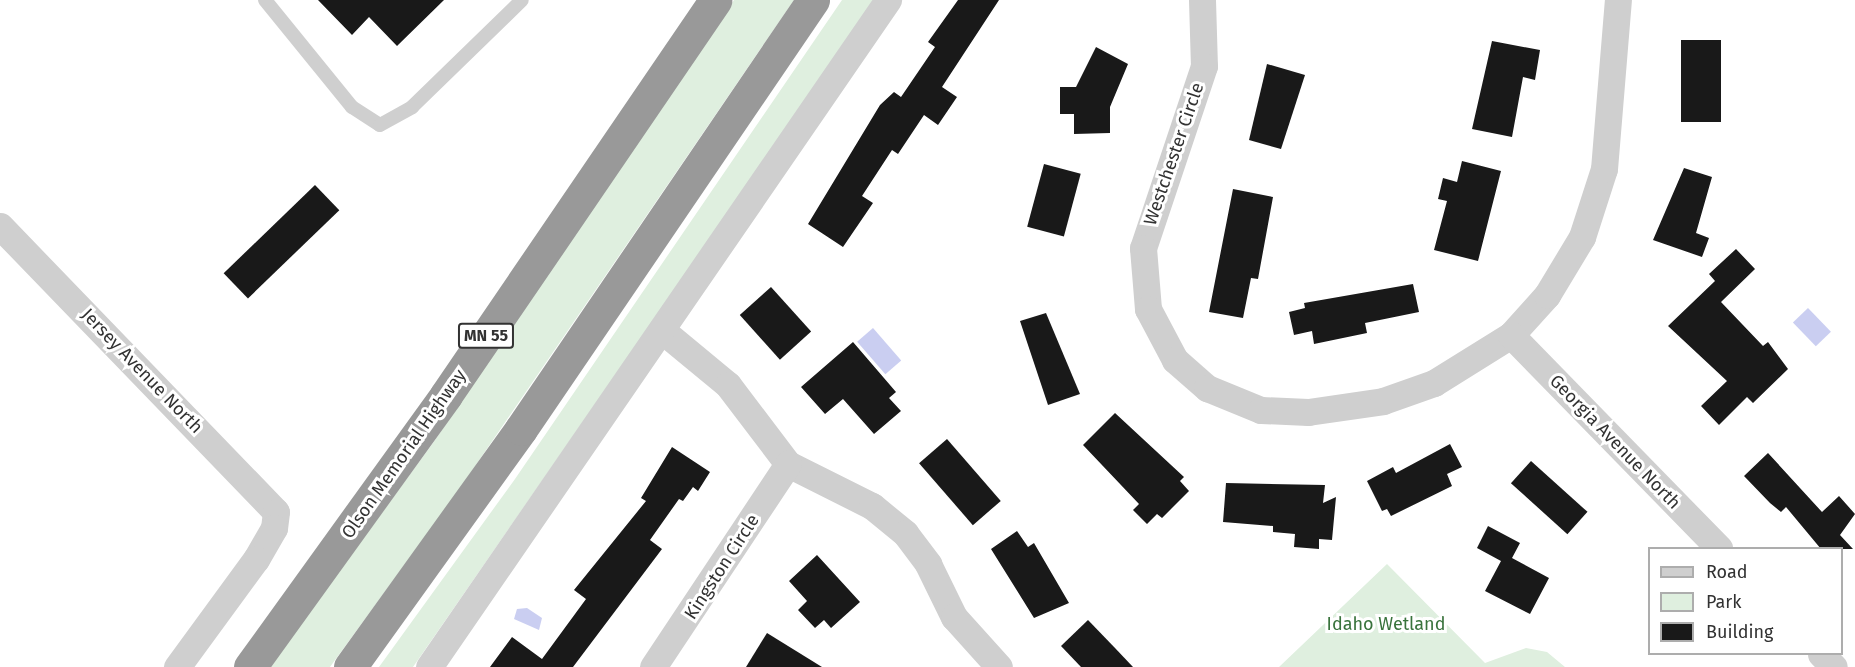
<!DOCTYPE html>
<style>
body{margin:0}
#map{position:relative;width:1855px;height:667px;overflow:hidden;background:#fff;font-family:"Fira Sans",sans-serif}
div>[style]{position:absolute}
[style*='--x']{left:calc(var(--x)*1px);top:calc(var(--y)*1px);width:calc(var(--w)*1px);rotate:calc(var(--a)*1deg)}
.green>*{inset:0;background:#dfefdf}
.water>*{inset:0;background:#cacef1;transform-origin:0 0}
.building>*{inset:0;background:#191919;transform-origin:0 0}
.lane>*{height:14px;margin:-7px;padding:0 7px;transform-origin:7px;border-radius:7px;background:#cfcfcf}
.street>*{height:27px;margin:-13.5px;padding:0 13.5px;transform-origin:13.5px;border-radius:13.5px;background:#cfcfcf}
.highway>*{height:33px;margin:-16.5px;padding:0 16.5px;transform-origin:16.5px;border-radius:16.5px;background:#999}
span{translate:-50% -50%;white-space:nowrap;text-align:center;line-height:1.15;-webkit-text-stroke:6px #fff;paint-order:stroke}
.shield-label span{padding:2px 4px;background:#fff;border:2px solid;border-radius:4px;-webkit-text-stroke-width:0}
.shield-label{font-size:16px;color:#323232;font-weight:700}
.street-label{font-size:18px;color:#323232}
.park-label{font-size:18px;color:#39733c}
.legend{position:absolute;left:1648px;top:547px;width:195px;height:108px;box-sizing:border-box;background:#fff;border:2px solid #adadad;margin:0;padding:8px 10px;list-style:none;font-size:18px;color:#323232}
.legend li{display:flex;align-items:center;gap:12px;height:30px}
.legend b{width:30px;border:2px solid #adadad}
</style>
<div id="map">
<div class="green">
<i style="clip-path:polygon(734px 0,794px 0,456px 494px,330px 667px,269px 667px,433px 443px)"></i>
<i style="clip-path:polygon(842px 0,875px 0,413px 667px,379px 667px,515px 479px)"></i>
<i style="clip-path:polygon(1387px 564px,1485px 663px,1526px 648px,1547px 652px,1565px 667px,1279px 667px)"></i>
</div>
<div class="water">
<i style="left:1808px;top:308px;width:33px;height:21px;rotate:46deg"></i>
<i style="left:873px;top:328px;width:43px;height:21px;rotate:49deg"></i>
<i style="clip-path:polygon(527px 608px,542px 618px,539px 630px,514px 619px,517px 609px)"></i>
</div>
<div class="building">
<i style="clip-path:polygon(318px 0,444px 0,397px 46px,369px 17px,352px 35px)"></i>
<i style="clip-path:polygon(958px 0,999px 0,942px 87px,957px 97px,938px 125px,924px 115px,898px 154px,892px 150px,862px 196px,873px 203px,843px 247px,808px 224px,880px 105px,894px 92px,901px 97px,935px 47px,928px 42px)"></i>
<i style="left:1681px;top:40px;width:40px;height:82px"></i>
<i style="clip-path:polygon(1492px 41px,1540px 50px,1535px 80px,1523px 77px,1512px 137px,1472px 129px)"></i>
<i style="clip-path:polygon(1096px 47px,1128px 64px,1110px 107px,1110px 133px,1074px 134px,1074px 114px,1060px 114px,1060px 87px,1076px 87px)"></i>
<i style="clip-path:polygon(1267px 64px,1305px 75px,1281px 149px,1249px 140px)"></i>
<i style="clip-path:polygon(1462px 161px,1501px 171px,1478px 261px,1434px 250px,1447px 201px,1438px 199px,1443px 178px,1457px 182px)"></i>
<i style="left:1044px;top:164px;width:38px;height:65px;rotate:15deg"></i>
<i style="clip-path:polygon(1684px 168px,1712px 177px,1696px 233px,1709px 238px,1702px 257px,1653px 240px)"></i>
<i style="left:315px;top:185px;width:35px;height:127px;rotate:46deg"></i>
<i style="clip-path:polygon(1233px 189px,1273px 197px,1258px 279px,1251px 278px,1243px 318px,1209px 312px)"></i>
<i style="clip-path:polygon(1736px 249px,1755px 269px,1721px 302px,1763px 346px,1768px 342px,1788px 369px,1753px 403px,1747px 397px,1719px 425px,1701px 406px,1727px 381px,1668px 326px,1715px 281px,1709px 274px)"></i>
<i style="clip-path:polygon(1413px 284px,1419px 312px,1365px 323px,1367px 333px,1314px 344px,1312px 331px,1294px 335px,1289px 312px,1305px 308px,1304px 303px)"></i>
<i style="left:771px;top:287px;width:60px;height:42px;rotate:48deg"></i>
<i style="clip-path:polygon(1046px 313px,1080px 394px,1048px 405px,1020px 321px)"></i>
<i style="clip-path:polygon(853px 342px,896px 392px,889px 398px,901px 411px,874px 434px,843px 399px,825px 414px,801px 387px)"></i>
<i style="clip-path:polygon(1115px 413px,1184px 477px,1180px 481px,1189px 491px,1162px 518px,1157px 514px,1147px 524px,1133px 510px,1139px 504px,1083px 445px)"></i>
<i style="left:947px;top:439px;width:82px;height:37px;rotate:49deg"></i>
<i style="clip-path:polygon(1450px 444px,1462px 467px,1447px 474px,1452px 486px,1391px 516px,1387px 509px,1382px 511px,1367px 481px,1393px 467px,1396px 473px)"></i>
<i style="clip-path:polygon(672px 447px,710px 472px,698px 491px,693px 487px,683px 501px,679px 499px,650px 540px,662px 549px,573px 667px,490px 667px,512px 637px,542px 659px,586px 599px,574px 590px,646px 501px,641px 498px)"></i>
<i style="clip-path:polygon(1768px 453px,1822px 512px,1839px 496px,1855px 514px,1840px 535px,1853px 549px,1821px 549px,1786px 507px,1781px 512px,1770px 503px,1744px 476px)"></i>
<i style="left:1531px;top:461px;width:76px;height:30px;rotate:42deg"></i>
<i style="clip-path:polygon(1226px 483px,1325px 485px,1323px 503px,1336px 497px,1332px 540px,1319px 539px,1319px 549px,1294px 547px,1295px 534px,1273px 532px,1273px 526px,1223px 522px)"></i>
<i style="clip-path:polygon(1488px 526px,1520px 543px,1512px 558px,1549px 578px,1530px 614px,1485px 591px,1501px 561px,1477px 548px)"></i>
<i style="clip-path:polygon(1017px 531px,1028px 547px,1034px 543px,1069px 603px,1034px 618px,991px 549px)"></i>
<i style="clip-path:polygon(817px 555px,860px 602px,831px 628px,824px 620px,815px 628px,798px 610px,807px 601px,789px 581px)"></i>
<i style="clip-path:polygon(1088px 620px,1115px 648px,1133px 667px,1081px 667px,1061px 646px)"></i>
<i style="clip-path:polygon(767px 633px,822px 667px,746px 667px)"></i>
</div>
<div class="lane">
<i style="--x:265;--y:0;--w:138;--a:50.9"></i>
<i style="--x:352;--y:107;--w:33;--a:33"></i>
<i style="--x:380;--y:125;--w:37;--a:-29"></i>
<i style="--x:412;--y:107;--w:153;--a:-44.2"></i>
</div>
<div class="street">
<i style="--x:1202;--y:0;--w:66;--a:88.3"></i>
<i style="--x:1204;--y:66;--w:192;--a:108.5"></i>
<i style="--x:1143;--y:248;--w:61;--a:85.3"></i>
<i style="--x:1148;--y:309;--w:58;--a:62.1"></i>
<i style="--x:1175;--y:360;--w:43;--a:41.2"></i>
<i style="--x:1207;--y:388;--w:58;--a:22.2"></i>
<i style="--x:1261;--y:410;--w:47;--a:2.4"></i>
<i style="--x:1308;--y:412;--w:76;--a:-8.3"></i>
<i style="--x:1383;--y:401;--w:54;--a:-19.4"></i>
<i style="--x:1434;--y:383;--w:91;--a:-31.9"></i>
<i style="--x:1511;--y:335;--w:54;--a:-48"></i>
<i style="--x:1547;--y:295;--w:68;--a:-58.9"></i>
<i style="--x:1582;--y:237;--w:71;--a:-72.1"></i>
<i style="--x:1604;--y:169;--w:170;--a:-85.3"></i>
<i style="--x:0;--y:226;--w:397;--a:46"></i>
<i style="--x:276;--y:512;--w:16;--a:97"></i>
<i style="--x:274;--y:528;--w:36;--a:120"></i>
<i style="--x:256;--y:559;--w:134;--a:126.2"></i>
<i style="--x:664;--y:332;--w:83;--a:39.6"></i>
<i style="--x:728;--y:385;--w:99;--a:52.8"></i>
<i style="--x:788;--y:464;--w:94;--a:26.6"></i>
<i style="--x:872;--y:506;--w:43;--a:39.3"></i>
<i style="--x:905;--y:533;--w:39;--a:53"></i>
<i style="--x:928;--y:564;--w:59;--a:63.9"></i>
<i style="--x:954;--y:617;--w:67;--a:48"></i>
<i style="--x:1511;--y:335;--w:298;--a:45.7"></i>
<i style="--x:1821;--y:654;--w:18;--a:45"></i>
<i style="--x:429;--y:667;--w:810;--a:-55.47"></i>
<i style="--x:653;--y:667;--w:244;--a:-56.4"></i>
</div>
<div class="highway">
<i style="--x:250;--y:667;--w:335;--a:-54.2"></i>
<i style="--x:446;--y:395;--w:478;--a:-55.7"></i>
<i style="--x:350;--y:667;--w:293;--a:-54.3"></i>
<i style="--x:521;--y:429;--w:519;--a:-55.76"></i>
</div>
<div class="shield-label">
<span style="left:486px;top:336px">MN 55</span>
</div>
<div class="street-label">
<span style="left:1174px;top:154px;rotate:-71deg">Westchester Circle</span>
<span style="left:142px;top:371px;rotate:46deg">Jersey Avenue North</span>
<span style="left:1615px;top:442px;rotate:46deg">Georgia Avenue North</span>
<span style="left:404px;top:454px;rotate:-55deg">Olson Memorial Highway</span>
<span style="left:722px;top:567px;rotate:-57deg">Kingston Circle</span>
</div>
<div class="park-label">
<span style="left:1386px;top:624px">Idaho Wetland</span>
</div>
<ul class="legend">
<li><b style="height:8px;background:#cfcfcf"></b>Road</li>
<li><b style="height:16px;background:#dfefdf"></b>Park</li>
<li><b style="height:16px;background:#191919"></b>Building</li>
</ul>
</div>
